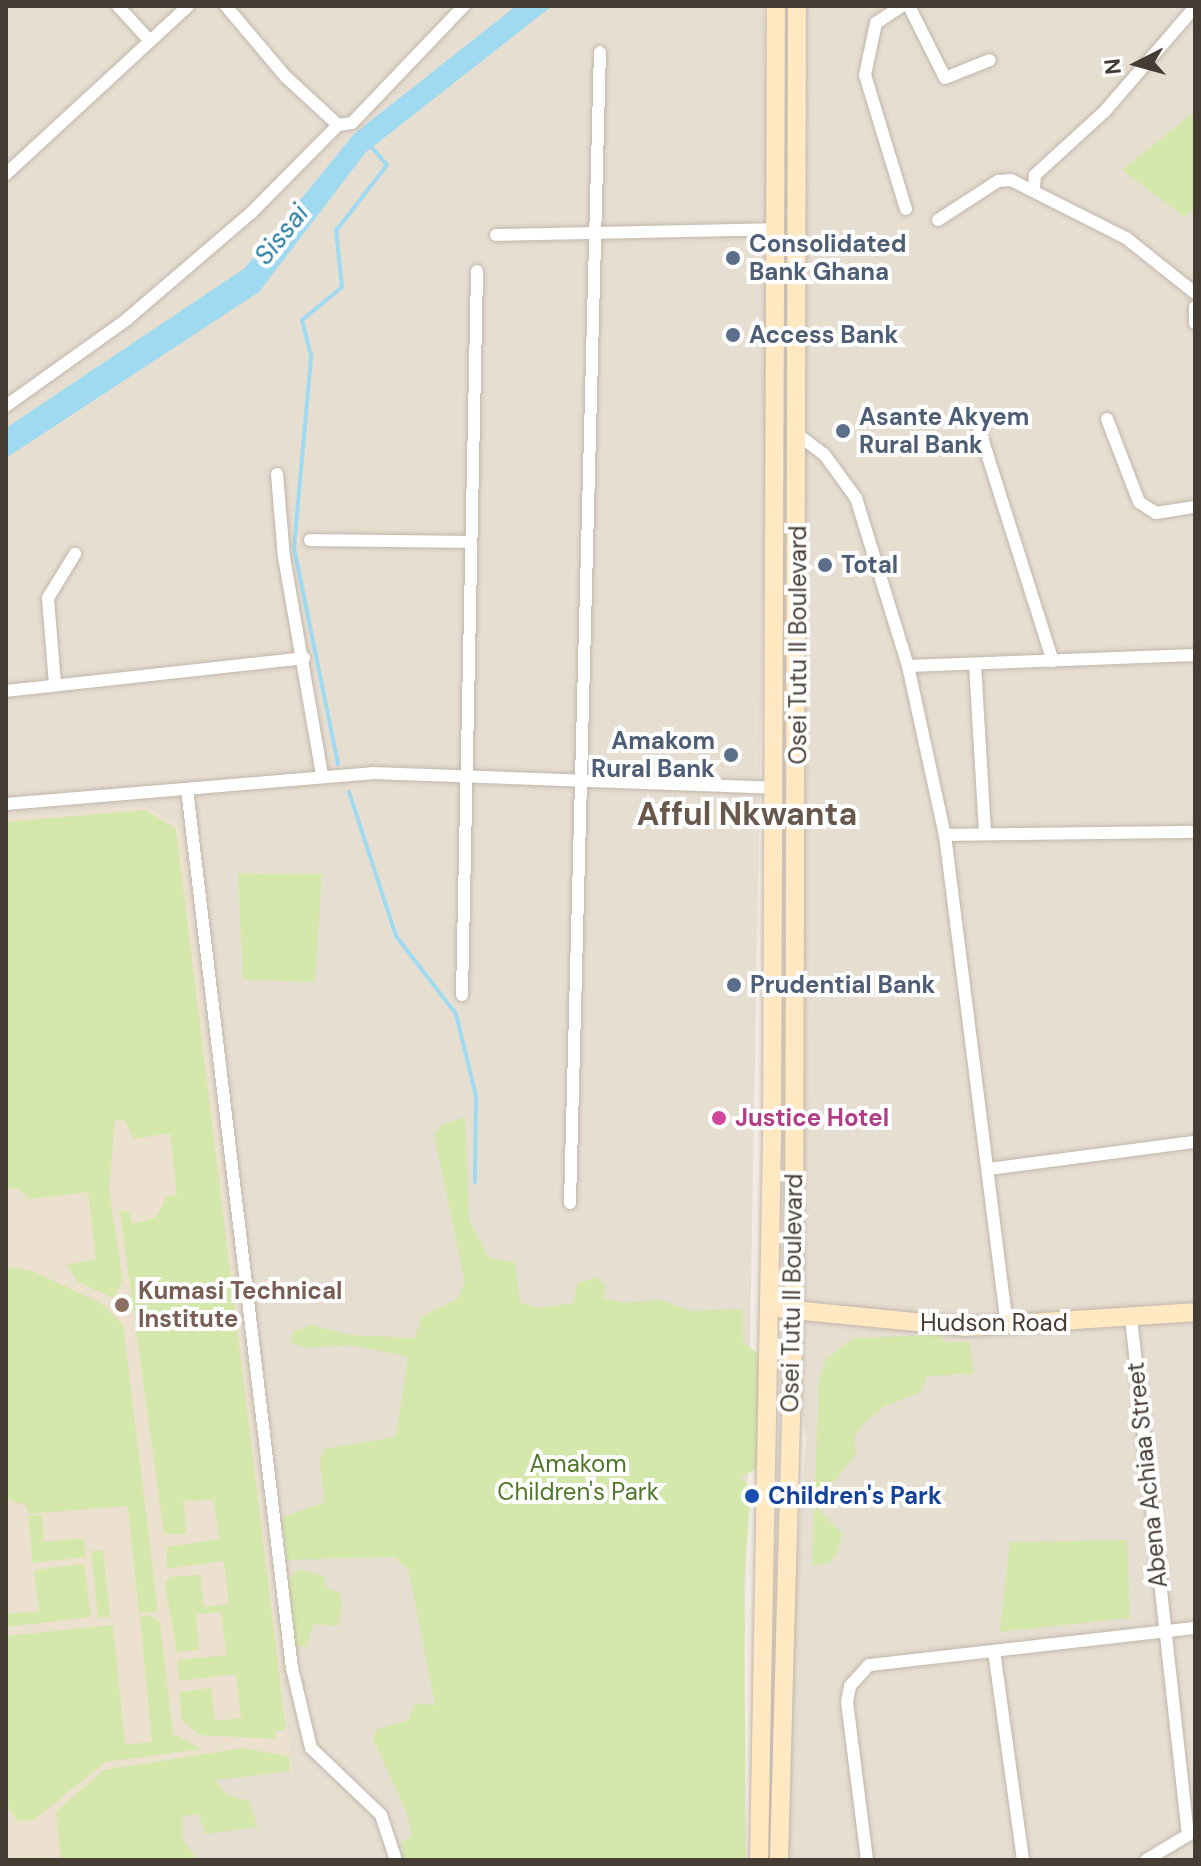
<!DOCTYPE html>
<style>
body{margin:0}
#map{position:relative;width:1201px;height:1866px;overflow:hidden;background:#f2ece4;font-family:"DM Sans",sans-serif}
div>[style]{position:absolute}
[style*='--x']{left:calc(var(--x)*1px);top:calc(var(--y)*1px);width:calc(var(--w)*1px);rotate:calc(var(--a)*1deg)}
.residential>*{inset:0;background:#e7ded2}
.education>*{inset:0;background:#ece0ce}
.green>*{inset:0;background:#d5e8ac;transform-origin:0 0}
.water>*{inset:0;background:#9fdaf1}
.stream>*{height:4px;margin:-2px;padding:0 2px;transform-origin:2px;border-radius:2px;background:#9fdaf1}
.roads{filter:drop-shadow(0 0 2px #c1b6aa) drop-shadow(0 0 2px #c1b6aa)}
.street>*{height:12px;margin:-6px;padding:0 6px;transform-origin:6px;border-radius:6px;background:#fff}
.secondary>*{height:18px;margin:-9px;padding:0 9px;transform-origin:9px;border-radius:9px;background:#ffe8c2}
.dots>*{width:22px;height:22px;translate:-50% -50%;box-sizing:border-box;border:4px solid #fff;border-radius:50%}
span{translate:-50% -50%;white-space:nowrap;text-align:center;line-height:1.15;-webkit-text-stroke:8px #fff;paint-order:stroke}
.service-label{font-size:24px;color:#4e5e75;font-weight:700}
.left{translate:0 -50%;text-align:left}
.right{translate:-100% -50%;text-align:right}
.street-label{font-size:24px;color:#453c34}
.hotel-label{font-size:24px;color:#b23c85;font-weight:700}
.education-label{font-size:24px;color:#785e54;font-weight:700}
.park-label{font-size:24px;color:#507727}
.transit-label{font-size:24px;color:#164399;font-weight:700}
.water-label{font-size:26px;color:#297fa2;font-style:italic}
.district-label{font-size:32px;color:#68584b;font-weight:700}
.frame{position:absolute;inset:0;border:8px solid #453c34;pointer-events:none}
.north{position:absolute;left:1097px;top:24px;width:80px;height:80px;-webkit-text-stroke:6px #fff;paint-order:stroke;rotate:264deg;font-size:22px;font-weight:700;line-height:32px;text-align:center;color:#453c34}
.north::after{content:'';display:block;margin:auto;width:28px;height:36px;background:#453c34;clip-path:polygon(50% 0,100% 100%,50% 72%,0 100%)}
</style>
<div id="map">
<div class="residential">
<i style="clip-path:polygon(6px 6px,764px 6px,770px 196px,741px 1860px,6px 1860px)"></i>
<i style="clip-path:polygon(806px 6px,1195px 6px,1195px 1860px,786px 1860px,789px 1665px,806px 1439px,800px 1392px)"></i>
</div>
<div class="education">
<i style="clip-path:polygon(145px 806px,177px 823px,183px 839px,293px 1771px,88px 1793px,95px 1860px,6px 1860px,6px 818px)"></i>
</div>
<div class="green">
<i style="clip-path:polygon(1195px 111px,1195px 208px,1185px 217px,1122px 170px)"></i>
<i style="clip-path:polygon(145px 810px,176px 829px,286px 1729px,275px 1731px,276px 1739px,199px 1735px,182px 1720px,179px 1692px,211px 1688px,215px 1721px,241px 1718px,236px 1674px,179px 1681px,177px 1660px,227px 1655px,221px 1612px,196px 1614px,199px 1650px,177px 1652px,165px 1584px,170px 1577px,200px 1575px,204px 1607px,229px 1604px,224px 1561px,166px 1569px,167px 1547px,219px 1539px,214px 1500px,183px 1501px,187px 1534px,164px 1534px,120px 1211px,129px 1211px,132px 1224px,156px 1217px,168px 1195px,177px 1195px,170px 1133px,134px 1139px,125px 1121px,115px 1119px,109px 1190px,123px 1281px,113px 1298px,78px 1282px,67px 1265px,96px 1259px,88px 1192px,29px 1199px,19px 1189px,6px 1188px,6px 822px)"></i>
<i style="clip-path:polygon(238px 873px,322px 874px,315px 982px,243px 980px)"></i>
<i style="clip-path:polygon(465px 1117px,469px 1219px,489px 1258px,515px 1262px,520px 1302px,537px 1308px,573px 1303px,578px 1283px,598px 1277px,606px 1287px,603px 1298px,625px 1303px,661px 1300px,690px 1311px,743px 1309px,743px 1341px,759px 1355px,761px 1419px,756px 1469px,741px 1477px,751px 1489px,744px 1580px,746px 1860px,403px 1860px,402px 1842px,412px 1836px,408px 1816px,373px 1738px,376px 1730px,408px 1720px,415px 1703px,435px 1705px,409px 1570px,394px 1557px,287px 1560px,282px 1517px,325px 1502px,320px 1462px,324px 1449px,396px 1437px,408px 1357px,352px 1345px,305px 1348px,290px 1342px,294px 1331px,313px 1325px,349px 1335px,415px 1338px,422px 1316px,457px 1299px,465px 1282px,434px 1135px,443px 1124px)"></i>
<i style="clip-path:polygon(6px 1266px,32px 1271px,101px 1303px,123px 1325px,158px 1611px,139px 1613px,128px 1506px,28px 1514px,27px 1506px,6px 1499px)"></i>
<i style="clip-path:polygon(940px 1335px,945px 1342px,969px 1342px,974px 1374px,927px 1376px,921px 1392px,885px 1406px,866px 1421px,854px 1437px,856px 1454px,815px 1506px,843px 1534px,837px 1553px,830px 1563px,812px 1566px,819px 1380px,826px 1359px,853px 1338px)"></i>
<i style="clip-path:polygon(42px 1515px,44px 1542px,84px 1538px,85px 1557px,33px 1563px,28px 1516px)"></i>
<i style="clip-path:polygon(1127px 1540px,1130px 1618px,1000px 1632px,1010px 1542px)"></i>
<i style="left:103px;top:1550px;width:67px;height:12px;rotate:84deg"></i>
<i style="clip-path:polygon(84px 1564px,91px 1617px,6px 1627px,6px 1614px,39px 1611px,34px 1570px)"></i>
<i style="clip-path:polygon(299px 1569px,324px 1576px,326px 1588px,340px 1593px,342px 1608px,338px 1626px,314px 1624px,306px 1647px,293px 1645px,286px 1605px,290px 1579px)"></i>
<i style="clip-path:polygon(140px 1617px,151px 1615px,160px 1623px,173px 1734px,203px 1749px,105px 1762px,34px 1820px,19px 1821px,9px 1810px,6px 1780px,6px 1636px,113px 1625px,125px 1745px,152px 1742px)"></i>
<i style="clip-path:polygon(243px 1748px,289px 1756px,291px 1771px,215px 1780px,227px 1795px,249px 1801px,258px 1827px,206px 1834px,198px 1814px,183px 1816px,183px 1840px,198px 1860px,61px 1860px,56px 1812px,104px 1770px)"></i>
</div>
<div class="water">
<i style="clip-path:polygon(516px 6px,552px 6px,366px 152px,259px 292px,6px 458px,6px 428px,245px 268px,354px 134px)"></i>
</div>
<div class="stream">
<i style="--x:338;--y:764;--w:220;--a:-101.5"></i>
<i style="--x:294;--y:548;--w:193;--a:-84.9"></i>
<i style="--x:311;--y:356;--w:37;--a:-104"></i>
<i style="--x:302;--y:320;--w:52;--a:-39.5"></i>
<i style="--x:342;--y:287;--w:56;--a:-96.1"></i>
<i style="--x:336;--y:231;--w:83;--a:-52.3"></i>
<i style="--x:387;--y:165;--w:28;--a:-131"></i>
<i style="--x:349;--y:792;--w:151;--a:71.9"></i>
<i style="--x:396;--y:936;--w:98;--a:52.4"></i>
<i style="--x:456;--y:1014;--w:84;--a:76.3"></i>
<i style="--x:476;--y:1096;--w:86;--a:90.7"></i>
</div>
<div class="roads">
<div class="street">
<i style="--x:118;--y:6;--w:47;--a:47.6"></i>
<i style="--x:226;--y:6;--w:93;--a:49.8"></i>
<i style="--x:286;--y:77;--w:71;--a:42.7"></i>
<i style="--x:338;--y:125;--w:14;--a:-8"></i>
<i style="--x:352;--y:123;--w:162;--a:-46.3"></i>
<i style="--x:902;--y:6;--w:31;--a:147"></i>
<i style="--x:876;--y:23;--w:53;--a:101.9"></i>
<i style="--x:865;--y:75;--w:140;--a:73"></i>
<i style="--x:909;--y:6;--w:80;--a:63.4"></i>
<i style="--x:945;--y:78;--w:48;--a:-21.8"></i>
<i style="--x:6;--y:174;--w:248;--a:-42.7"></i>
<i style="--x:1034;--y:188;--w:13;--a:-86"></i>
<i style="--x:1035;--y:175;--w:95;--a:-42.4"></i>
<i style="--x:1105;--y:111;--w:138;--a:-49.1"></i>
<i style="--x:938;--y:220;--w:72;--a:-33"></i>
<i style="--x:998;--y:181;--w:13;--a:-4"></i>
<i style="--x:1011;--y:180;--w:129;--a:26.8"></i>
<i style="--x:1126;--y:238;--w:88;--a:38.6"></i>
<i style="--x:496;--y:235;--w:281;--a:-1.2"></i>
<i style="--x:1195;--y:307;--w:16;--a:90"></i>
<i style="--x:6;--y:406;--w:148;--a:-35.6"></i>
<i style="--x:126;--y:320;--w:165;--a:-40.6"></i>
<i style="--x:251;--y:213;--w:124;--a:-45.3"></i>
<i style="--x:1107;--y:419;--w:89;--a:68.9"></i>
<i style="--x:1139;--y:502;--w:20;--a:33"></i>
<i style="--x:1156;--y:513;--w:39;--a:-9"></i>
<i style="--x:977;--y:422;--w:251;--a:72.4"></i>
<i style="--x:797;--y:434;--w:34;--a:37"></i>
<i style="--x:824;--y:454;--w:54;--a:54"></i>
<i style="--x:856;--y:498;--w:176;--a:72.8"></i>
<i style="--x:908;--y:666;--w:173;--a:77.7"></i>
<i style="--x:945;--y:835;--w:495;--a:82.8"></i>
<i style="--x:277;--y:474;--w:83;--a:85.2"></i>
<i style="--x:284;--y:557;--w:221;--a:80.1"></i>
<i style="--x:310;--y:540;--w:161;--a:0.7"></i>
<i style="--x:975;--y:664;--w:170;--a:86.6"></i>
<i style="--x:908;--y:666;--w:287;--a:-2.2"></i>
<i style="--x:55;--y:684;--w:86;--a:-94.7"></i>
<i style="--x:48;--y:598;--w:52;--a:-58.5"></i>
<i style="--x:6;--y:691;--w:300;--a:-6.3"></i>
<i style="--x:187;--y:789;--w:885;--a:83.19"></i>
<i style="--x:292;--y:1668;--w:82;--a:76.6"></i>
<i style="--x:311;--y:1748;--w:97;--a:43.7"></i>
<i style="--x:381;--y:1815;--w:47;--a:71.6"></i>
<i style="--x:6;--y:804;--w:367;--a:-4.8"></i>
<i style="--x:372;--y:773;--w:402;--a:2.1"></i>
<i style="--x:945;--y:835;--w:250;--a:-0.7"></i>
<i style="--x:462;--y:995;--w:724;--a:-88.81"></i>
<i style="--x:989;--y:1169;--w:208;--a:-7.5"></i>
<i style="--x:570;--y:1203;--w:1151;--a:-88.51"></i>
<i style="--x:1131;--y:1318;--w:520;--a:83.71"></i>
<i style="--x:1188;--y:1835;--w:49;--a:149.2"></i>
<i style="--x:994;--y:1651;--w:211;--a:82.1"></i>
<i style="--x:867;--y:1860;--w:159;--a:-97.2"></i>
<i style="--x:847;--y:1702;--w:16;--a:-79"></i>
<i style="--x:850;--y:1686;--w:28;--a:-48"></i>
<i style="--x:869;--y:1665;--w:328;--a:-6.5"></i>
</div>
<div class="secondary">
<i style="--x:783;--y:1309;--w:183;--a:5.6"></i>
<i style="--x:965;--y:1327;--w:230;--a:-3.7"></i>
<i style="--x:759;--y:1860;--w:722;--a:-88.97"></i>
<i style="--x:772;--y:1138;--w:1132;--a:-89.8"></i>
<i style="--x:779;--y:1860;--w:550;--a:-88.44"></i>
<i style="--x:794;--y:1310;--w:1304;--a:-89.87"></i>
</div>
</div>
<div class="dots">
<i style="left:733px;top:258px;background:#5c6f8a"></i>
<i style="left:733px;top:335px;background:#5c6f8a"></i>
<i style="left:843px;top:431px;background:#5c6f8a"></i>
<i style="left:825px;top:565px;background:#5c6f8a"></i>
<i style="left:731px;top:755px;background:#5c6f8a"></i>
<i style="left:734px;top:985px;background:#5c6f8a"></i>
<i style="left:719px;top:1118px;background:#d1479c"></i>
<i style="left:122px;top:1305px;background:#8d6e63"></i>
<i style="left:752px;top:1496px;background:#1a4fb4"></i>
</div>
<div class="service-label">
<span class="left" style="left:749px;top:258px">Consolidated<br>Bank Ghana</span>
<span class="left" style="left:749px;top:335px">Access Bank</span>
<span class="left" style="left:859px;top:431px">Asante Akyem<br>Rural Bank</span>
<span class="left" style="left:841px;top:565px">Total</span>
<span class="right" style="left:715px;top:755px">Amakom<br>Rural Bank</span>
<span class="left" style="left:750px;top:985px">Prudential Bank</span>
</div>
<div class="street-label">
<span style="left:798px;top:645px;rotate:-90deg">Osei Tutu II Boulevard</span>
<span style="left:792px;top:1293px;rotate:-89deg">Osei Tutu II Boulevard</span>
<span style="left:994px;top:1323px">Hudson Road</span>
<span style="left:1147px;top:1475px;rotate:-96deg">Abena Achiaa Street</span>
</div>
<div class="hotel-label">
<span class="left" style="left:735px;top:1118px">Justice Hotel</span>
</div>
<div class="education-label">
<span class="left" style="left:138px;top:1305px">Kumasi Technical<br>Institute</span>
</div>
<div class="park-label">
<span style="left:578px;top:1478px">Amakom<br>Children's Park</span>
</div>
<div class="transit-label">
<span class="left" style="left:768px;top:1496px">Children's Park</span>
</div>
<div class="water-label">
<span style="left:282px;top:235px;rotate:-51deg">Sissai</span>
</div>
<div class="district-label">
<span style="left:747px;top:814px">Afful Nkwanta</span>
</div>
<div class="frame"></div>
<div class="north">N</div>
</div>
